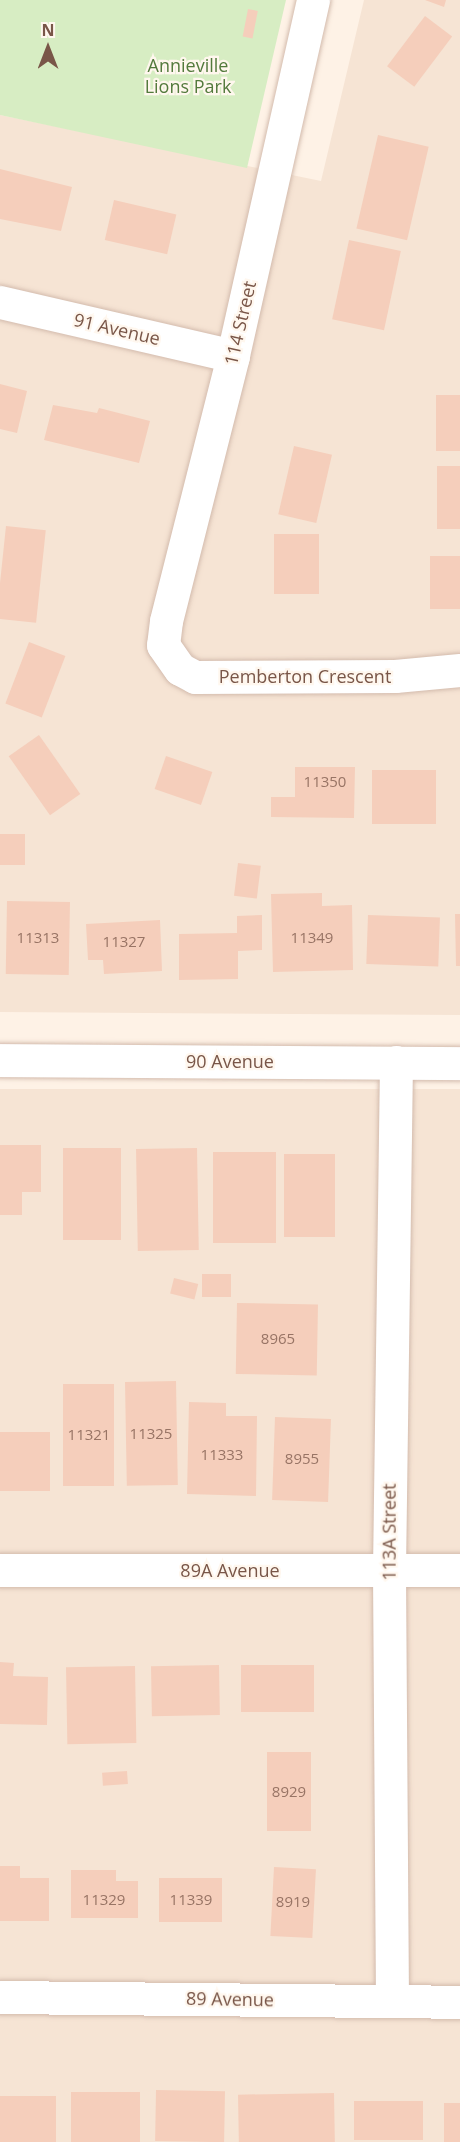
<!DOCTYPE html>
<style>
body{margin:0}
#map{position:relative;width:460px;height:2142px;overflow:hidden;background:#fef2e6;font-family:"Open Sans",sans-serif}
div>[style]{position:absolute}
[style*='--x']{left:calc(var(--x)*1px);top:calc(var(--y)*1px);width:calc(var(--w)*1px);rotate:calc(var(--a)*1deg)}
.residential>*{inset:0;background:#f6e4d4;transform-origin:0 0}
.green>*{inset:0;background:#d7edc3}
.building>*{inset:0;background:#f5cebb;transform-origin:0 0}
.roads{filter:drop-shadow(0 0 2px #d3bbad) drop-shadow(0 0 2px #d3bbad)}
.minor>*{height:33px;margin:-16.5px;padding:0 16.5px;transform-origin:16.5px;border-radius:16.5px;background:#fff}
.tertiary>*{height:33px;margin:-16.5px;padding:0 16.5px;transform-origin:16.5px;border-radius:16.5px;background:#fff}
span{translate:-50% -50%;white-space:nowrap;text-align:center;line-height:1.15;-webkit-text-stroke:4.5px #fff7ee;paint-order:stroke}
.number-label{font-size:15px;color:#987465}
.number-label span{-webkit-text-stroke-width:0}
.park-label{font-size:18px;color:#537a3c}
.street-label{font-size:18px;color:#795648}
.north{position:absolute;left:18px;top:18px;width:60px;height:60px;-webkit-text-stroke:4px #fff7ee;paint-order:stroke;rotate:0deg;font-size:16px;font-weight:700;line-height:24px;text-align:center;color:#795648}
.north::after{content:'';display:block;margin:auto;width:21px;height:27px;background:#795648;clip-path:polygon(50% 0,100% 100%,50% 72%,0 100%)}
</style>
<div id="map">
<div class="residential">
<i style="clip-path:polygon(364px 0,460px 0,460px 1015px,0 1012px,0 115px,321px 181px)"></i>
<i style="left:0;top:1089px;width:460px;height:1053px"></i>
</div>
<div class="green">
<i style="clip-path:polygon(0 0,286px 0,247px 168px,0 115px)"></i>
</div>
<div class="building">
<i style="clip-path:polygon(425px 0,446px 0,444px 7px)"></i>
<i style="left:248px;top:9px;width:10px;height:28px;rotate:11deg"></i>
<i style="left:425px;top:16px;width:34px;height:63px;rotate:37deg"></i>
<i style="left:378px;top:135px;width:52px;height:96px;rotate:13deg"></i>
<i style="clip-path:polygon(0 169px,72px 187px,61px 231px,0 219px)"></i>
<i style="left:114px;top:200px;width:64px;height:41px;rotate:13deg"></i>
<i style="left:349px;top:240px;width:53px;height:81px;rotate:12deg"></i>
<i style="clip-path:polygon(0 384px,27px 391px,17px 433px,0 429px)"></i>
<i style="left:436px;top:395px;width:24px;height:56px"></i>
<i style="clip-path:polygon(53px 405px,97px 413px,99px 408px,150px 421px,139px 463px,44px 440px)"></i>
<i style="left:294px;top:446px;width:39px;height:70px;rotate:13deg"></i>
<i style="left:437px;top:466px;width:23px;height:63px"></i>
<i style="left:6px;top:526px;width:40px;height:93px;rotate:6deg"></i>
<i style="left:274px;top:534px;width:45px;height:60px"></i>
<i style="left:430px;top:556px;width:30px;height:53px"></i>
<i style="left:29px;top:642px;width:39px;height:66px;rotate:21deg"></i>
<i style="left:39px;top:735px;width:72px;height:37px;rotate:55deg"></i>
<i style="left:166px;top:756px;width:49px;height:35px;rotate:19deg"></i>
<i style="clip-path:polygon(295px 767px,355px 767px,354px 818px,271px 817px,271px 797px,295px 797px)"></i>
<i style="left:372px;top:770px;width:64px;height:54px"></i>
<i style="left:0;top:834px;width:25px;height:31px"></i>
<i style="left:238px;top:863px;width:23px;height:33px;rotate:7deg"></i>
<i style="clip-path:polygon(322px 893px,322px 906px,352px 905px,353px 970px,273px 972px,271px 894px)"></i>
<i style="left:7px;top:901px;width:63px;height:73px;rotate:1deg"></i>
<i style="clip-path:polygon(455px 914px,460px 914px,460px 966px,456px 966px)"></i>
<i style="clip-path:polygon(262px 915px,262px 950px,238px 951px,238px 979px,179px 980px,179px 934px,237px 933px,237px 916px)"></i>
<i style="left:368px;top:915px;width:72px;height:49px;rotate:2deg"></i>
<i style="clip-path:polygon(160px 920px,162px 971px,104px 974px,103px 960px,88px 960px,86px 924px)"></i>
<i style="clip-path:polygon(0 1145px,41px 1145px,41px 1192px,22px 1192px,22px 1215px,0 1215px)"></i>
<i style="left:63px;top:1148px;width:58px;height:92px"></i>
<i style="left:197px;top:1148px;width:102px;height:61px;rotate:89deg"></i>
<i style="left:213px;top:1152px;width:63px;height:91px"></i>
<i style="left:284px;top:1154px;width:51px;height:83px"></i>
<i style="left:202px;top:1274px;width:29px;height:23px"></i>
<i style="left:174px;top:1278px;width:25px;height:16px;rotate:14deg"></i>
<i style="left:237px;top:1303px;width:81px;height:71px;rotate:1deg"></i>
<i style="left:176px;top:1381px;width:104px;height:51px;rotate:89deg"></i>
<i style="left:63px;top:1384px;width:51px;height:102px"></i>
<i style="clip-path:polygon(189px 1402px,226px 1403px,226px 1416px,257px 1416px,256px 1496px,187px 1494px)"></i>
<i style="left:275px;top:1417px;width:56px;height:83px;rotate:2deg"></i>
<i style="left:0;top:1432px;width:50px;height:59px"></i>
<i style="clip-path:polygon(0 1662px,14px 1663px,13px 1676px,48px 1677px,47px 1725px,0 1724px)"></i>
<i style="left:219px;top:1665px;width:50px;height:68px;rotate:89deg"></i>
<i style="left:241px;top:1665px;width:73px;height:47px"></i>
<i style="left:135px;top:1666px;width:77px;height:69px;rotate:89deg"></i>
<i style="left:267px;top:1752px;width:44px;height:79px"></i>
<i style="left:127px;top:1771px;width:13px;height:25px;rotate:86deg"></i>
<i style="clip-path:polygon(0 1866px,20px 1866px,20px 1878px,49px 1878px,49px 1921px,0 1921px)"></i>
<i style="left:274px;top:1867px;width:42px;height:69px;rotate:3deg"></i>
<i style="clip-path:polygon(71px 1870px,116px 1870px,116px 1881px,138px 1881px,138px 1918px,71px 1918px)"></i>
<i style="left:159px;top:1878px;width:63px;height:44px"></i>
<i style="left:156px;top:2090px;width:69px;height:51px;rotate:1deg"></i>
<i style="left:71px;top:2092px;width:69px;height:50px"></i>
<i style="left:334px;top:2093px;width:49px;height:96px;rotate:89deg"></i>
<i style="left:0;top:2096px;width:56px;height:46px"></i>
<i style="left:354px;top:2101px;width:69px;height:39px"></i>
<i style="left:444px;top:2103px;width:16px;height:39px"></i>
</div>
<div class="roads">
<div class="minor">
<i style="--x:313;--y:0;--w:365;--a:102.7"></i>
<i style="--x:233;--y:356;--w:273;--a:104.2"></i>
<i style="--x:166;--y:621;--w:24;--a:97"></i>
<i style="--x:163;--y:645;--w:29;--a:55"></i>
<i style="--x:180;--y:669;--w:17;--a:28"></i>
<i style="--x:195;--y:677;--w:200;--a:-0.3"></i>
<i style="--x:395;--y:676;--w:65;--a:-5.3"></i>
<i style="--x:0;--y:302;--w:239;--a:13"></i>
<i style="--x:0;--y:1570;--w:460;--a:0"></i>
<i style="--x:0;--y:1997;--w:460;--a:0.6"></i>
<i style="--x:392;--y:2001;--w:431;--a:-90.4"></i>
<i style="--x:389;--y:1570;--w:508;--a:-89.21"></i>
</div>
<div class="tertiary">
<i style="--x:0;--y:1060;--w:460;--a:0.4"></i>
</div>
</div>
<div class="number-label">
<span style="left:325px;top:782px">11350</span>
<span style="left:38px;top:938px">11313</span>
<span style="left:312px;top:938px">11349</span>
<span style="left:124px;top:942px">11327</span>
<span style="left:278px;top:1339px">8965</span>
<span style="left:151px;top:1434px">11325</span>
<span style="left:89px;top:1435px">11321</span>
<span style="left:222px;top:1455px">11333</span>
<span style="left:302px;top:1459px">8955</span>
<span style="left:289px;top:1792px">8929</span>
<span style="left:104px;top:1900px">11329</span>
<span style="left:191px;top:1900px">11339</span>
<span style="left:293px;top:1902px">8919</span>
</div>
<div class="park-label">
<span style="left:188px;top:76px">Annieville<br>Lions Park</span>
</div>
<div class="street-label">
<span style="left:240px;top:323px;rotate:-77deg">114 Street</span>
<span style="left:117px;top:329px;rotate:13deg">91 Avenue</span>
<span style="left:305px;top:676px">Pemberton Crescent</span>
<span style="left:230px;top:1061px">90 Avenue</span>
<span style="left:389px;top:1532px;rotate:-90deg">113A Street</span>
<span style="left:230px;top:1570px">89A Avenue</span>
<span style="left:230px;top:1999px;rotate:1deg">89 Avenue</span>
</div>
<div class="north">N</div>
</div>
